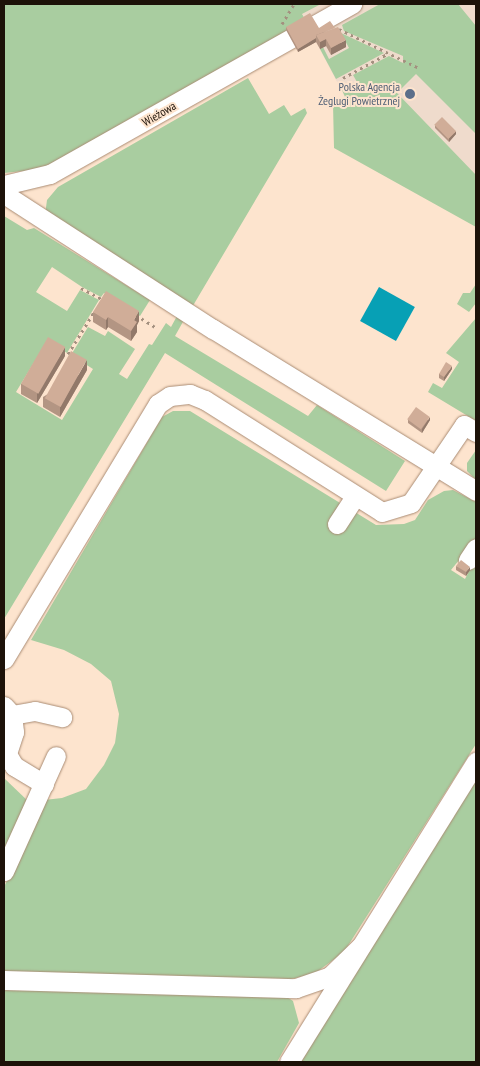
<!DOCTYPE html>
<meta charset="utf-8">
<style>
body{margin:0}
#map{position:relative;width:480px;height:1066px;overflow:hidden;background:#fde4ce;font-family:"PT Sans Narrow",sans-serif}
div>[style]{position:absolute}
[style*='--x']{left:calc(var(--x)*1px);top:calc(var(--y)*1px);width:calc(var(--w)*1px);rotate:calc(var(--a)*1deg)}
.commercial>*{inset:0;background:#efdbcc}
.green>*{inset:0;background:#a9cda0}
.water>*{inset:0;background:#07a0b5;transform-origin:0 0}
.path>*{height:3px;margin-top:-1.5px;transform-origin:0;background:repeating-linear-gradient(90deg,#a3907f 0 2.5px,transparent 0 6.5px)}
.roads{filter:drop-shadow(0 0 1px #aa8c74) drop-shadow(0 0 1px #aa8c74)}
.minor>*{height:19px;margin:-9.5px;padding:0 9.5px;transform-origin:9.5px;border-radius:9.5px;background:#fff}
.wall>*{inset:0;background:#b39583}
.shaded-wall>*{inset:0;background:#92796a}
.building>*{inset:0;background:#d0ad98;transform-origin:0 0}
.dots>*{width:14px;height:14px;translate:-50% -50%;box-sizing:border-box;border:2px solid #fde4ce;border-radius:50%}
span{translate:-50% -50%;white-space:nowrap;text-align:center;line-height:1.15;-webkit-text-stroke:4px #fde4ce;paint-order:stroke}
.service-label{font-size:12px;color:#4e5e75}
.right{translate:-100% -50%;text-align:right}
.street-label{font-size:12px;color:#1d1209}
.frame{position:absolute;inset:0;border:5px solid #1d1209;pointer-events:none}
</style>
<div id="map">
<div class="commercial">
<i style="clip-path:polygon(321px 4px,476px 4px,476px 189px,346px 99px,316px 42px,322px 38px,302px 14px)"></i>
</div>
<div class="green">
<i style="clip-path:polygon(4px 4px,321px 4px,302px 14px,305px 19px,288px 35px,42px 169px,4px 173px)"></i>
<i style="clip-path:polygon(380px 4px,458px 4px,476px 26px,476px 134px,416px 74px,397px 93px,476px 175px,476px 227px,334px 148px,333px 104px,346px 99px,342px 90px,357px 82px,353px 75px,389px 56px,403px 63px,403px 56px,344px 31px,342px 25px)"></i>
<i style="clip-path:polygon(341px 33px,384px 53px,336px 79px,320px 49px,323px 47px,329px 59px,349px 48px)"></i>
<i style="clip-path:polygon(248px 78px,269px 114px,284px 105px,291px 116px,305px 108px,307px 113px,191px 309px,45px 215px,47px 200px,58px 187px)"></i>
<i style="clip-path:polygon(4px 216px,27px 230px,34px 228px,150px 300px,140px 316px,104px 293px,101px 297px,82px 287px,52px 267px,36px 292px,67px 311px,80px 290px,99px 300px,67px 353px,47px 341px,16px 392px,62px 420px,93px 369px,71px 355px,88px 327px,105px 336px,108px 331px,135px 349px,119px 374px,127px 379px,149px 344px,152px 345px,166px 323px,171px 327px,177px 316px,184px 320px,175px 336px,308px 416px,317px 405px,405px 461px,386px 491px,165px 353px,4px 619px)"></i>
<i style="clip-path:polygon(476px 284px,476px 303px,469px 312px,457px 304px,463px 293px,470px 293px)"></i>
<i style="clip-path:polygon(476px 318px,476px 421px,428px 392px,433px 383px,442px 388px,459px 362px,446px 353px)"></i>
<i style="clip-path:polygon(173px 411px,190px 411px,376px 525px,404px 524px,415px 520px,428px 500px,444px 491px,453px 490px,476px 502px,476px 539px,451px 570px,465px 579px,476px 557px,476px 744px,344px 952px,314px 974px,291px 979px,4px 973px,4px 887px,44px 800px,62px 798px,86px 789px,104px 765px,115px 743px,119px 714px,111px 681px,91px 664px,64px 650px,31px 640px,162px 417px)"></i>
<i style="clip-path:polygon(476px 450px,476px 480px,467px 471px,467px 463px)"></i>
<i style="clip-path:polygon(4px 778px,30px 803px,4px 859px)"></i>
<i style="clip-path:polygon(476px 778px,476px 1062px,297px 1062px)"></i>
<i style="clip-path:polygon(4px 989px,284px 995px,293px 1001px,299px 1023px,277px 1062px,4px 1062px)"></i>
</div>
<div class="water">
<i style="left:379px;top:287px;width:41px;height:39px;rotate:29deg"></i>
</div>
<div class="path">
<i style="--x:282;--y:24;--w:23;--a:-59"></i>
<i style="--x:339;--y:29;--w:89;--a:26"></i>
<i style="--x:343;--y:78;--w:52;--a:-28.5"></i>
<i style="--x:81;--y:288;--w:24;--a:28"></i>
<i style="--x:136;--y:315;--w:22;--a:32"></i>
<i style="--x:68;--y:354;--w:49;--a:-58.2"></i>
</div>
<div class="roads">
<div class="minor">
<i style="--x:4;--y:185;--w:47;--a:-13.4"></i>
<i style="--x:50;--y:174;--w:347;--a:-29.4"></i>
<i style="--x:4;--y:194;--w:249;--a:32.9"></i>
<i style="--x:213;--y:329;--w:309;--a:31.6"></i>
<i style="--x:337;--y:524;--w:33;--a:-57"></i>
<i style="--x:468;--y:560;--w:14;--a:-56"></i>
<i style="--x:4;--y:659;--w:298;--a:-58.9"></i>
<i style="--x:158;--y:404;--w:14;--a:-34"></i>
<i style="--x:170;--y:396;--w:20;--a:-6"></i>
<i style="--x:190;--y:394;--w:16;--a:22"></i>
<i style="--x:205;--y:400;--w:209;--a:32.3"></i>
<i style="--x:382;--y:512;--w:30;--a:-17"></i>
<i style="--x:411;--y:503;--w:94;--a:-55.8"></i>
<i style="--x:464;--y:425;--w:14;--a:30"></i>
<i style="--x:4;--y:706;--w:12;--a:48"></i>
<i style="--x:12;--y:715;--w:17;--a:83"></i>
<i style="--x:14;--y:732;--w:23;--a:108"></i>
<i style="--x:7;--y:754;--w:14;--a:60"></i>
<i style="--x:14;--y:766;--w:35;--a:31"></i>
<i style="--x:12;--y:715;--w:23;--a:-10"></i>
<i style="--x:35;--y:711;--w:28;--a:13"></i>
<i style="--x:4;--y:871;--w:126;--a:-65.7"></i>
<i style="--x:4;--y:980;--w:292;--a:1.6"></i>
<i style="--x:296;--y:988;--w:36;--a:-19"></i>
<i style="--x:330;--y:976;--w:42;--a:-44"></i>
<i style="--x:289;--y:1062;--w:354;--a:-58.1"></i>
</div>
</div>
<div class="wall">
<i style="clip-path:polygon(286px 27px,319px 28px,346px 47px,331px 55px,326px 46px,320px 49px,316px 42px,298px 52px,286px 30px)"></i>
<i style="clip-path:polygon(435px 125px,456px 134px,449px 142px,435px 128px)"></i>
<i style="clip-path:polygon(93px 312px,139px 321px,137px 325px,137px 332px,131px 341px,108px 327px,106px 330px,93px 322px)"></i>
<i style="clip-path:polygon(65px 356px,37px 403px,21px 394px,21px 384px)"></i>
<i style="clip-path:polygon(452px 369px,444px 381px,439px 378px,439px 374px)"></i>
<i style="clip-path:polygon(87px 370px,60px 417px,43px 407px,43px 397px)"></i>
<i style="clip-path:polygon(408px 420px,430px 420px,422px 433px,408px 423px)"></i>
<i style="clip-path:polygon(456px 566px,470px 570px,466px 576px,456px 570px)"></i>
</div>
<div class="shaded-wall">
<i style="clip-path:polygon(316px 38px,316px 42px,298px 52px,298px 49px)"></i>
<i style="clip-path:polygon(326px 39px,326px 46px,320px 49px,320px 42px)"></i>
<i style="clip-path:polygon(346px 40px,346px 47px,331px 55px,331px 48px)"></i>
<i style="clip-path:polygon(456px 131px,456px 134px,449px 142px,449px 138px)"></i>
<i style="clip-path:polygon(139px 311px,139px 321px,137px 325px,137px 332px,131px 341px,131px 331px,134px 320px)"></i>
<i style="clip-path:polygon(108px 317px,108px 327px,106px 330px,106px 320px)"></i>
<i style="clip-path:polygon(65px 347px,65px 356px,37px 403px,37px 394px)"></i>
<i style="clip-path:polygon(87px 360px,87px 370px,60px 417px,60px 407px)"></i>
<i style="clip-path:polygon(452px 366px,452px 369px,444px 381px,444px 377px)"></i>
<i style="clip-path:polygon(430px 417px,430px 420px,422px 433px,422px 429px)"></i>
<i style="clip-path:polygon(470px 567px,470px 570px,466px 576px,466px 572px)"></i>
</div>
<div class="building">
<i style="clip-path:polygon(310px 13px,319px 28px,330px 21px,335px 28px,316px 35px,316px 38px,298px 49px,286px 27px)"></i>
<i style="clip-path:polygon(338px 27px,346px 40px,331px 48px,326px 39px,320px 42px,316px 35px)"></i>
<i style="left:442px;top:117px;width:20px;height:11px;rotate:45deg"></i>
<i style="clip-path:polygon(106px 291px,139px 311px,134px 320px,137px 322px,131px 331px,108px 317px,106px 320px,93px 312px)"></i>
<i style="left:48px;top:337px;width:20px;height:54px;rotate:30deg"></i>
<i style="left:71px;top:351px;width:18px;height:54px;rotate:29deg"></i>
<i style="clip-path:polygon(446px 362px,452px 366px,444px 377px,439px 374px)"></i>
<i style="left:416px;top:407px;width:17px;height:15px;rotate:36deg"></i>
<i style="clip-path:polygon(461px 560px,470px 567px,466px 572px,456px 566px)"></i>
</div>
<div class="dots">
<i style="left:410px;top:94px;background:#5c6f8a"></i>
</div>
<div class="service-label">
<span class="right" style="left:400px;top:94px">Polska Agencja<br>Żeglugi Powietrznej</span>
</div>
<div class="street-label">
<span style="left:159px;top:114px;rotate:-30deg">Wieżowa</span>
</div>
<div class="frame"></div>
</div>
